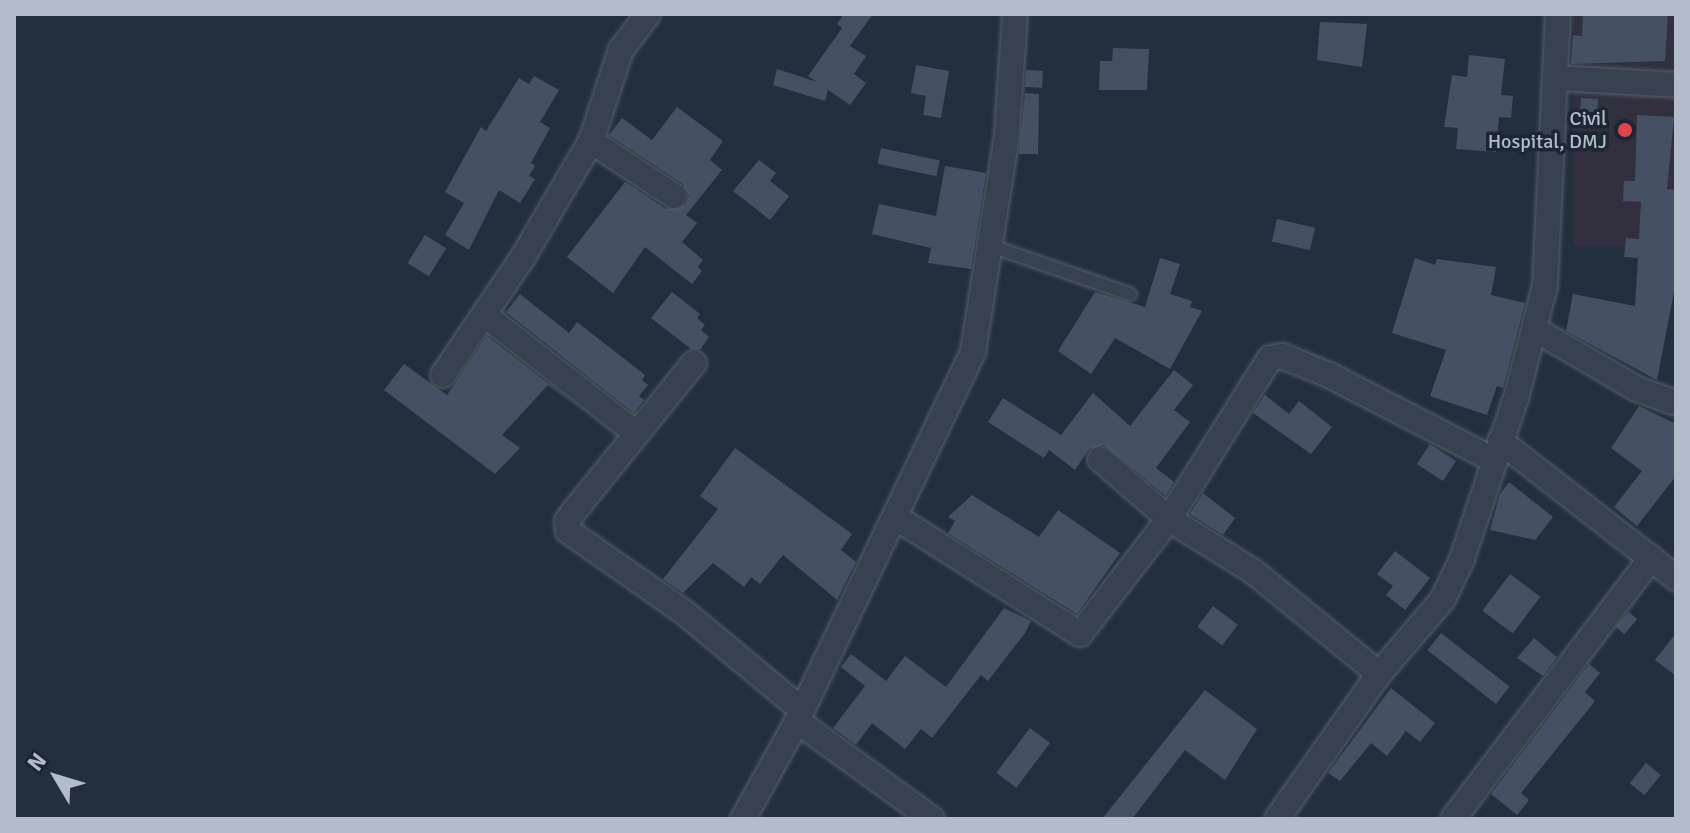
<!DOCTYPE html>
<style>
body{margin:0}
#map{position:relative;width:1690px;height:833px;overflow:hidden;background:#242f3e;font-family:Signika,sans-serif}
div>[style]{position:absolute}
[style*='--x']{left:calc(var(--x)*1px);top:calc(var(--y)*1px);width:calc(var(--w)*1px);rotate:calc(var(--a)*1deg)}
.medical>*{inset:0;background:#32303f;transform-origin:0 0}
.building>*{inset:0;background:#455162;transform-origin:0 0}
.roads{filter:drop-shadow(0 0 2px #565f6c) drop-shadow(0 0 2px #565f6c)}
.service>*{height:12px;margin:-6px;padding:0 6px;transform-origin:6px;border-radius:6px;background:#38414e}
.minor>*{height:24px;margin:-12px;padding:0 12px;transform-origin:12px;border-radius:12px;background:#38414e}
.dots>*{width:22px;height:22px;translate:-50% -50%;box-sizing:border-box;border:4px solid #1d2633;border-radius:50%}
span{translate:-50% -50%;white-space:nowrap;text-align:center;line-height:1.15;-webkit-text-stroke:7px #1d2633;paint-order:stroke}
.poi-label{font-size:20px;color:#b4bcc9}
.right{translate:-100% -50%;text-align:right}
.frame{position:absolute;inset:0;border:16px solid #b4bcc9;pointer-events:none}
.north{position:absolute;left:16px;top:737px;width:80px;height:80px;-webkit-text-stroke:6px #1d2633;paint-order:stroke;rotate:308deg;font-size:22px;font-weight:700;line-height:32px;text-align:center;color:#b4bcc9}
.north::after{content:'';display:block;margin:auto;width:28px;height:36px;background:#b4bcc9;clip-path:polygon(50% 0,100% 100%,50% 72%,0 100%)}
</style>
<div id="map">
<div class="medical">
<i style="left:1573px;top:14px;width:103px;height:232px"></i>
</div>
<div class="building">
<i style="clip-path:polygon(844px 14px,873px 14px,850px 46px,866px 56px,854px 74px,866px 83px,850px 105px,828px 90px,825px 101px,773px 85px,777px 69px,817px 82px,808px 76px,842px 28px,837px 24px)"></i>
<i style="clip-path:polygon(1583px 14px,1668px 14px,1665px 61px,1571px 64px,1573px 35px,1582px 36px)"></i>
<i style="clip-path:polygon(1320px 22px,1367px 24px,1362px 67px,1317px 60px)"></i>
<i style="clip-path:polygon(1113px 48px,1149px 49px,1147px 90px,1099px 90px,1100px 61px,1112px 61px)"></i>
<i style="clip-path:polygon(1469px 55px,1505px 59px,1501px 95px,1513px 96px,1511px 118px,1499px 117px,1496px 152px,1456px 149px,1458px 128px,1444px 127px,1452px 75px,1467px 77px)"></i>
<i style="clip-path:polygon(916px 65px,949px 71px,941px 118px,923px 115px,926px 96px,911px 93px)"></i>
<i style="left:1026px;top:70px;width:17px;height:17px;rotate:3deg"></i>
<i style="clip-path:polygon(534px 76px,559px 90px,540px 122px,550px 128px,531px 163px,535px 166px,529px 176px,535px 179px,520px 203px,499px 190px,469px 250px,445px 235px,464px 203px,445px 192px,481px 127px,486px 131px,519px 78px,529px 84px)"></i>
<i style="clip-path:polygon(1025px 93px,1039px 94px,1038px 154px,1019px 154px)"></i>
<i style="left:1581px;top:98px;width:17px;height:18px;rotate:3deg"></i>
<i style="clip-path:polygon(677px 107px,723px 141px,710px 160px,722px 170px,686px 215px,697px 223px,682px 242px,703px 260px,698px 267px,702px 271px,692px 284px,645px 247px,613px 293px,567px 257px,625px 182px,621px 179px,666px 209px,686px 205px,689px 196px,683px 184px,609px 135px,622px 118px,652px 140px)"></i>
<i style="clip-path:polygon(1637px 115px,1674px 117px,1667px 189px,1676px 190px,1676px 281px,1657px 380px,1566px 331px,1573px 294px,1635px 306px,1638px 258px,1624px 257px,1626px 238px,1639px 239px,1641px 202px,1623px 201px,1624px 181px,1635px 181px)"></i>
<i style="left:881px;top:148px;width:60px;height:16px;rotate:12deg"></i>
<i style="clip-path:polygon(759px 160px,776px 173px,770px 181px,789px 196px,770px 220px,733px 191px)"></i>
<i style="clip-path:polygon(945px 166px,986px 173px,971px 269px,928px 263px,931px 248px,872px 234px,879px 204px,936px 216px)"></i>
<i style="left:1277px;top:219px;width:39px;height:23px;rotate:13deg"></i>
<i style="left:425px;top:235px;width:25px;height:33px;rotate:32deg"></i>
<i style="clip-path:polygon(1160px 258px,1180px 264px,1170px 294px,1192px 301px,1190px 307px,1202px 311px,1170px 369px,1115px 338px,1091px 374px,1058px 351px,1095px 292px,1145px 307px)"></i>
<i style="clip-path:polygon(1415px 258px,1435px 265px,1437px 259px,1496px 267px,1491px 295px,1525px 303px,1503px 388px,1497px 386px,1487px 415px,1430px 396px,1446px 350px,1392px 333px)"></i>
<i style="clip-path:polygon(672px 292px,700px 314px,697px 318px,705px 325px,701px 330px,709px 337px,700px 350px,691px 349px,651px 318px)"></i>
<i style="clip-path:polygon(520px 294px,569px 333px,577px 322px,645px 375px,642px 380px,648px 385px,639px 396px,644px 400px,634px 413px,506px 312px)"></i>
<i style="clip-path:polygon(487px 336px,573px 403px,548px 385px,502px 435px,520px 448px,495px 474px,384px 390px,404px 364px,447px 395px)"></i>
<i style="clip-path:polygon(1174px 370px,1193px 385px,1174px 410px,1190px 422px,1156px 468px,1174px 482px,1166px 496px,1104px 445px,1089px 449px,1075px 470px,1049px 450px,1044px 458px,988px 422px,1003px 398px,1061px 435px,1093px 393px,1130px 426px)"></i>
<i style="clip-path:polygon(1265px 395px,1289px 414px,1299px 401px,1332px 427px,1311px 454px,1253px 413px)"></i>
<i style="clip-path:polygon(1639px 406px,1676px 424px,1676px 476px,1637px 526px,1614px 507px,1642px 471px,1611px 448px)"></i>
<i style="left:1430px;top:444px;width:31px;height:24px;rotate:33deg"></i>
<i style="clip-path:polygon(735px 448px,852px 534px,841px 550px,856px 562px,837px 600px,783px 555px,760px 584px,751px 577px,744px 587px,713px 563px,683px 593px,663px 579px,718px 509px,700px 496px)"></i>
<i style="clip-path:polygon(1509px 482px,1553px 517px,1535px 540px,1490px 530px,1500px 494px)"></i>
<i style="clip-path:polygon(1203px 493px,1235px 518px,1223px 535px,1190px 514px)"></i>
<i style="clip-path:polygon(972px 495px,1039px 537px,1058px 510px,1120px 553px,1077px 614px,948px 533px,955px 521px,948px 517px)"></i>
<i style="clip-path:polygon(1395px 551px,1430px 578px,1405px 610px,1386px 595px,1393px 586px,1377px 574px)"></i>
<i style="left:1510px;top:574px;width:38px;height:46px;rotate:37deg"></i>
<i style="left:1213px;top:606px;width:31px;height:26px;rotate:37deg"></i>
<i style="clip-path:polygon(1004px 608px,1031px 621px,1025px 633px,988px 681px,981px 675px,932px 738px,921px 729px,905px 749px,872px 723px,856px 745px,833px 728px,865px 686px,841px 667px,851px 654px,886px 681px,905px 656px,946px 687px)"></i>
<i style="left:1629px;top:612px;width:11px;height:20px;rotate:41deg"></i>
<i style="left:1441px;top:633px;width:87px;height:22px;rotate:38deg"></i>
<i style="clip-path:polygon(1676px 633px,1676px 676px,1655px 660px)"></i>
<i style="clip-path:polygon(1534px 638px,1557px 657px,1543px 676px,1517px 658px)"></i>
<i style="clip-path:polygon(1589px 664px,1600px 673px,1585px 692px,1595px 701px,1521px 793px,1529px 800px,1517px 815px,1491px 794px)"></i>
<i style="clip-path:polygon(1391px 688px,1435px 723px,1420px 742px,1406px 731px,1387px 756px,1371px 743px,1340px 781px,1328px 773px)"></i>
<i style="clip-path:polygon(1205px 690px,1257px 729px,1225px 780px,1185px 750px,1132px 819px,1102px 819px)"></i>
<i style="left:1030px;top:728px;width:25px;height:56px;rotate:37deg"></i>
<i style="left:1646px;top:763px;width:19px;height:26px;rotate:39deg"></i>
</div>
<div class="roads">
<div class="service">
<i style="--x:991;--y:246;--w:147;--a:19.1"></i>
</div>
<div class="minor">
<i style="--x:1556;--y:78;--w:120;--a:3.3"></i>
<i style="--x:591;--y:141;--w:100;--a:33.5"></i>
<i style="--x:486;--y:316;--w:190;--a:38"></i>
<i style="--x:1534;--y:329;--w:119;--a:30.2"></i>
<i style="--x:1637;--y:389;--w:41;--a:19.7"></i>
<i style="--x:694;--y:363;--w:191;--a:129"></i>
<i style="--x:574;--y:511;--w:12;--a:125"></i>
<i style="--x:567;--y:521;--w:10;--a:84"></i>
<i style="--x:568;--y:531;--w:143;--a:35"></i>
<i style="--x:685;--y:613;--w:152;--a:39.7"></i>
<i style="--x:443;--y:375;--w:143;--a:-55.9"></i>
<i style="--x:523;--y:257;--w:134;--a:-59.6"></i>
<i style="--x:591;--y:141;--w:96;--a:-71.8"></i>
<i style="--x:621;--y:50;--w:45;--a:-53.1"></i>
<i style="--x:1500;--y:441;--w:223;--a:37.9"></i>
<i style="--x:1100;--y:459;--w:91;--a:41"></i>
<i style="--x:1169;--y:519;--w:100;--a:31.9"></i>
<i style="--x:1254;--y:572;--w:161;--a:39.2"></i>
<i style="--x:895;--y:517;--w:219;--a:32.3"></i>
<i style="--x:1080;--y:634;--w:145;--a:-52.3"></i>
<i style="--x:1169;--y:519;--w:190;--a:-57.9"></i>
<i style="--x:1270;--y:358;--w:12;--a:-9"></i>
<i style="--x:1282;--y:356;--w:51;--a:22"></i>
<i style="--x:1329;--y:375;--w:186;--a:27.3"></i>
<i style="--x:797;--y:721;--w:167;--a:36"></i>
<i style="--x:743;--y:819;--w:112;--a:-61.1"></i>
<i style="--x:797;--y:721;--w:409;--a:-64.5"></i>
<i style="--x:973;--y:352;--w:221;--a:-81.1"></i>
<i style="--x:1007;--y:134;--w:120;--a:-86.2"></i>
<i style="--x:1277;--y:819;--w:177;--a:-54.9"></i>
<i style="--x:1379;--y:674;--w:99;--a:-49.5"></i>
<i style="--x:1443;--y:599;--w:44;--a:-64.6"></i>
<i style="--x:1462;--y:559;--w:170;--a:-71.5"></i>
<i style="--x:1516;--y:398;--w:116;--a:-75.5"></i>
<i style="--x:1545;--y:286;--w:272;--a:-87.3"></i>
<i style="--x:1453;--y:819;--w:328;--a:-52.8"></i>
</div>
</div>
<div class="dots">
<i style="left:1625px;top:130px;background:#e0444e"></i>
</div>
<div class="poi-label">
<span class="right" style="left:1607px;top:130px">Civil<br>Hospital, DMJ</span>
</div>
<div class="frame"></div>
<div class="north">N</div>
</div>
